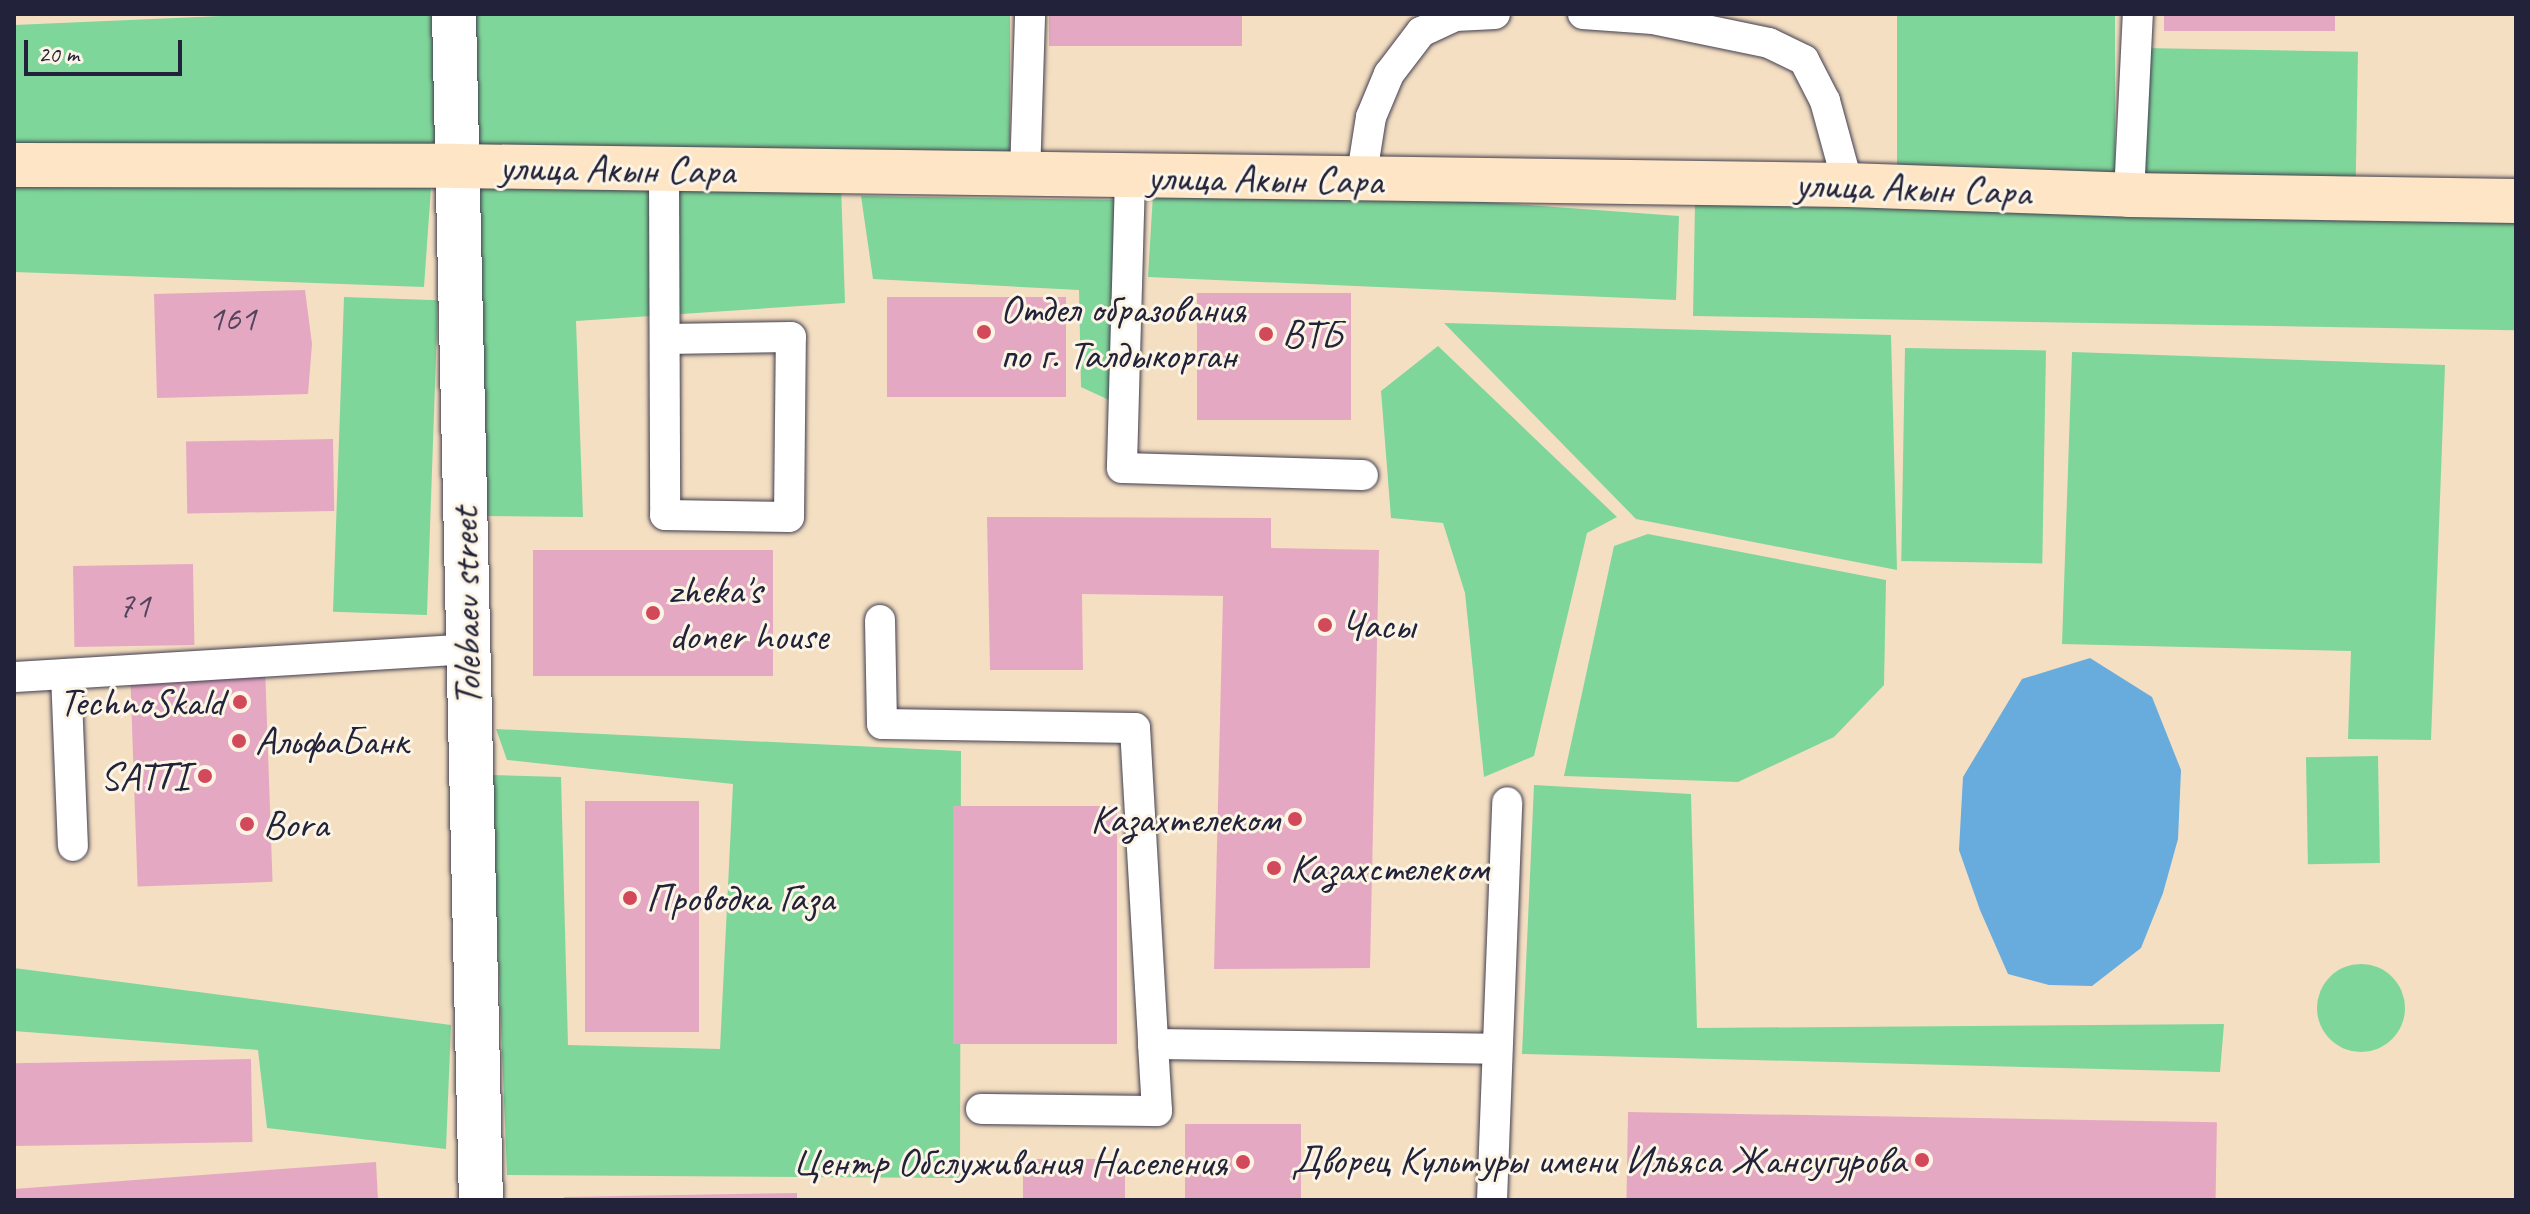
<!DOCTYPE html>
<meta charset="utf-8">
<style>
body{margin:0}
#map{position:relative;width:2530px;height:1214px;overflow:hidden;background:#f4dfc2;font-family:Caveat,sans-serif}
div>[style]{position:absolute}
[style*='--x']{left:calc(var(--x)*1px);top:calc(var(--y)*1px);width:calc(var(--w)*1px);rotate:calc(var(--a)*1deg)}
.green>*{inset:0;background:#7fd69a;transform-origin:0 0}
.round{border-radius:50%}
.water>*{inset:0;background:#68abdd}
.building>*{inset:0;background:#e5a8c3;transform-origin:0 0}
.roads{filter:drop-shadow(0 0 2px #423e4f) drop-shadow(0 0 2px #423e4f)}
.service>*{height:30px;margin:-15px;padding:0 15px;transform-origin:15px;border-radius:15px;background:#fff}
.minor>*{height:44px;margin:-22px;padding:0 22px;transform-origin:22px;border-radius:22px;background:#fff}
.secondary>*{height:44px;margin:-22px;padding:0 22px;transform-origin:22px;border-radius:22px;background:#fde5c5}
.dots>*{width:22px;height:22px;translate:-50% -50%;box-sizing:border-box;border:4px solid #fcf5e5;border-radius:50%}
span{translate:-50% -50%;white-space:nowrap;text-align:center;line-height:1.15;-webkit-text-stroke:6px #fcf5e5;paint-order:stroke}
.number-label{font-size:36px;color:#53445d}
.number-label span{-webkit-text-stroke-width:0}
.street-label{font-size:40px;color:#22223b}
.poi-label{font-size:40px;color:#22223b}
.left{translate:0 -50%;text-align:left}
.right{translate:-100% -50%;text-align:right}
.frame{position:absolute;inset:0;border:16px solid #22223b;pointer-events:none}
.scale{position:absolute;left:24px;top:40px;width:158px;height:36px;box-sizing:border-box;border:4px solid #22223b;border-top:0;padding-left:10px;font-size:24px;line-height:28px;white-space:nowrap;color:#22223b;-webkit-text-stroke:6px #fcf5e5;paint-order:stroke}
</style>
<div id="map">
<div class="green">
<i style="clip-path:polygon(267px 14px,441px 14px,445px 145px,14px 146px,14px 25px)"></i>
<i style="left:474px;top:14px;width:536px;height:137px"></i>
<i style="left:1897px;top:14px;width:218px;height:164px"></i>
<i style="left:2143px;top:48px;width:215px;height:136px;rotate:1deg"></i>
<i style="clip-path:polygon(1154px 178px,1679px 216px,1676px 300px,1148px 277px)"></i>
<i style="clip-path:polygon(841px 185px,845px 303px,576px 321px,583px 517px,483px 516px,473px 187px)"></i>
<i style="clip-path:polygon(14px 187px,431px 188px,424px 287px,14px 272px)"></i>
<i style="clip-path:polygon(861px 196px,1119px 200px,1109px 400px,1081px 387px,1079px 290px,873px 279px)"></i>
<i style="left:1695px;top:203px;width:821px;height:113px;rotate:1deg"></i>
<i style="left:344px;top:297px;width:94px;height:315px;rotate:2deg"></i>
<i style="clip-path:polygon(1444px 323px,1891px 335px,1897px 570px,1636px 519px)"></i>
<i style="clip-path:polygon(1438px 346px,1617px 517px,1587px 533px,1534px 756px,1484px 777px,1465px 593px,1443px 523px,1391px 518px,1381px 391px)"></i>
<i style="left:1905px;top:348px;width:141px;height:213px;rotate:1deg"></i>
<i style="clip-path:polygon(2072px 352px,2445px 365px,2431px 740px,2348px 739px,2351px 651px,2062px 644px)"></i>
<i style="clip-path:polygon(1648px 534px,1886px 580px,1884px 685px,1834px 737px,1738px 782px,1564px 776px,1614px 546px)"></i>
<i style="clip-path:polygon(496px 729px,961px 751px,960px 1178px,507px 1175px,491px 775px,561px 777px,568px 1045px,720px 1049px,733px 784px,507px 760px)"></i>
<i style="left:2378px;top:756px;width:107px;height:72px;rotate:89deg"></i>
<i style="clip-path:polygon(1534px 785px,1691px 794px,1697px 1028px,2224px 1024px,2220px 1072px,1522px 1054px)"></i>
<i class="round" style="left:2317px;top:964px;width:88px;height:88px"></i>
<i style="clip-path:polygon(14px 968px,451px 1025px,446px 1149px,267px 1128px,258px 1050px,14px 1031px)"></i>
</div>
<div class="water">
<i style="clip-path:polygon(2090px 658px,2152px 697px,2181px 770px,2178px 839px,2163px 893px,2141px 948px,2092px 986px,2049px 985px,2008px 974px,1980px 910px,1959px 850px,1963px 777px,2022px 679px)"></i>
</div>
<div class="building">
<i style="left:1049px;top:14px;width:193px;height:32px"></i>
<i style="left:2164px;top:14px;width:171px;height:17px"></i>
<i style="clip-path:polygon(305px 290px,312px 344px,308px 394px,157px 398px,154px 294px)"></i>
<i style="left:1197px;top:293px;width:154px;height:127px"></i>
<i style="left:887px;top:297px;width:179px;height:100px"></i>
<i style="left:333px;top:439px;width:72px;height:147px;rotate:89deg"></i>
<i style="clip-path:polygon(987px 517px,1271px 518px,1271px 548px,1379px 550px,1370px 968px,1214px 969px,1223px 596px,1082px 594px,1083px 670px,990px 670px)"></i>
<i style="left:533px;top:550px;width:240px;height:126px"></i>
<i style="left:193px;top:564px;width:81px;height:120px;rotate:89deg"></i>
<i style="left:265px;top:666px;width:216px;height:135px;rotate:88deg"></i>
<i style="left:585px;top:801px;width:114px;height:231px"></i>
<i style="left:953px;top:806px;width:164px;height:238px"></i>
<i style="left:251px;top:1059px;width:83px;height:237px;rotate:89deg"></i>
<i style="left:1628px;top:1112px;width:589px;height:88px;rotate:1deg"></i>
<i style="left:1185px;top:1124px;width:116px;height:76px"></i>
<i style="left:1125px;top:1159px;width:41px;height:102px;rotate:90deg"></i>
<i style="clip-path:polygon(376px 1162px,378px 1200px,14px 1200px,14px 1189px)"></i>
<i style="clip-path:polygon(797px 1193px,797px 1200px,564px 1200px,564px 1197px)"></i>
</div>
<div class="roads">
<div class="service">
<i style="--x:1583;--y:14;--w:70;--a:4.1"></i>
<i style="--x:1653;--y:19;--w:118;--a:11.7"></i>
<i style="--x:1769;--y:43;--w:39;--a:26"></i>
<i style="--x:1804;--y:60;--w:46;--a:62.9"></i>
<i style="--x:1825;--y:101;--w:87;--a:74.7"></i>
<i style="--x:664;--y:170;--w:345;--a:89.8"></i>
<i style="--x:665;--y:515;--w:124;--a:0.9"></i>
<i style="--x:789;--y:517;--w:180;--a:-89.4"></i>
<i style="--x:791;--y:337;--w:126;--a:179.1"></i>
<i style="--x:1025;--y:176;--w:162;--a:-88.2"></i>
<i style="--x:1130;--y:178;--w:290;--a:91.6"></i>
<i style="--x:1122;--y:468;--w:241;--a:1.7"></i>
<i style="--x:1361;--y:180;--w:64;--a:-81"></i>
<i style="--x:1371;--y:117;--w:47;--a:-67.3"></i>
<i style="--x:1389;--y:74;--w:53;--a:-52.7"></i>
<i style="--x:1421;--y:32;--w:38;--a:-25"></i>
<i style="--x:1455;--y:16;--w:40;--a:-2.9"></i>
<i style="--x:2129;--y:195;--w:181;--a:-87.2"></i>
<i style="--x:880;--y:620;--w:104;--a:88.9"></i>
<i style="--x:882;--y:724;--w:253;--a:0.9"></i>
<i style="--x:1135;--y:728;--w:317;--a:86.7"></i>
<i style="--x:66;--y:674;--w:172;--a:87.7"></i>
<i style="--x:14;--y:677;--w:454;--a:-3.5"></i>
<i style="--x:981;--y:1109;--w:176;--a:0.7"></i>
<i style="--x:1157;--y:1111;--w:67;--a:-93.4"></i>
<i style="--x:1153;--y:1044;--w:344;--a:0.8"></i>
<i style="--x:1492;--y:1200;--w:398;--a:-87.8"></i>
</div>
<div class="minor">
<i style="--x:454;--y:14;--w:1186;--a:88.7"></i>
</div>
<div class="secondary">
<i style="--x:14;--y:165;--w:442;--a:0.1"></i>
<i style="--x:456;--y:166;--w:1392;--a:0.78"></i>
<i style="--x:1848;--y:185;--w:281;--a:2"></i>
<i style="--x:2129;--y:195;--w:387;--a:0.9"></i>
</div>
</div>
<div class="dots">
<i style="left:984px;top:332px;background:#d1495b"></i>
<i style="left:1266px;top:334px;background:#d1495b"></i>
<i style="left:653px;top:613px;background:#d1495b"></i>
<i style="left:1325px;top:625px;background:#d1495b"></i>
<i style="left:240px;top:702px;background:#d1495b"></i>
<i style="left:239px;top:741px;background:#d1495b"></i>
<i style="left:205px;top:776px;background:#d1495b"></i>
<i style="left:1295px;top:819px;background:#d1495b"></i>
<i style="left:247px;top:824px;background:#d1495b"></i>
<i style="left:1274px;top:868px;background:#d1495b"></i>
<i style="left:630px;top:898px;background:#d1495b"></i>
<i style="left:1922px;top:1160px;background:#d1495b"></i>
<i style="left:1243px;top:1162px;background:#d1495b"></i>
</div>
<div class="number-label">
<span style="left:232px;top:319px">161</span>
<span style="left:134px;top:606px">71</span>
</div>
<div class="street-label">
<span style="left:617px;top:169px;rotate:1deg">улица Акын Сара</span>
<span style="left:1265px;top:179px;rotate:1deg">улица Акын Сара</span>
<span style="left:1913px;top:188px;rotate:2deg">улица Акын Сара</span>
<span style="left:466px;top:607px;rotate:-91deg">Tolebaev street</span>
</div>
<div class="poi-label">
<span class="left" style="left:1000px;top:332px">Отдел образования<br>по г. Талдыкорган</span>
<span class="left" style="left:1282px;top:334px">ВТБ</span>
<span class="left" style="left:669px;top:613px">zheka's<br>doner house</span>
<span class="left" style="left:1341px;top:625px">Часы</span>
<span class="right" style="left:224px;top:702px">TechnoSkald</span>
<span class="left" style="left:255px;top:741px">АльфаБанк</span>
<span class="right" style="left:189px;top:776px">SATTI</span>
<span class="right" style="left:1279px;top:819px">Казахтелеком</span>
<span class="left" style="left:263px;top:824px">Bora</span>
<span class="left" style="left:1290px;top:868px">Казахстелеком</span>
<span class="left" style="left:646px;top:898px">Проводка Газа</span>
<span class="right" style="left:1906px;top:1160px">Дворец Культуры имени Ильяса Жансугурова</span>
<span class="right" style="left:1227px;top:1162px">Центр Обслуживания Населения</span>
</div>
<div class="frame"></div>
<div class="scale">20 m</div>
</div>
